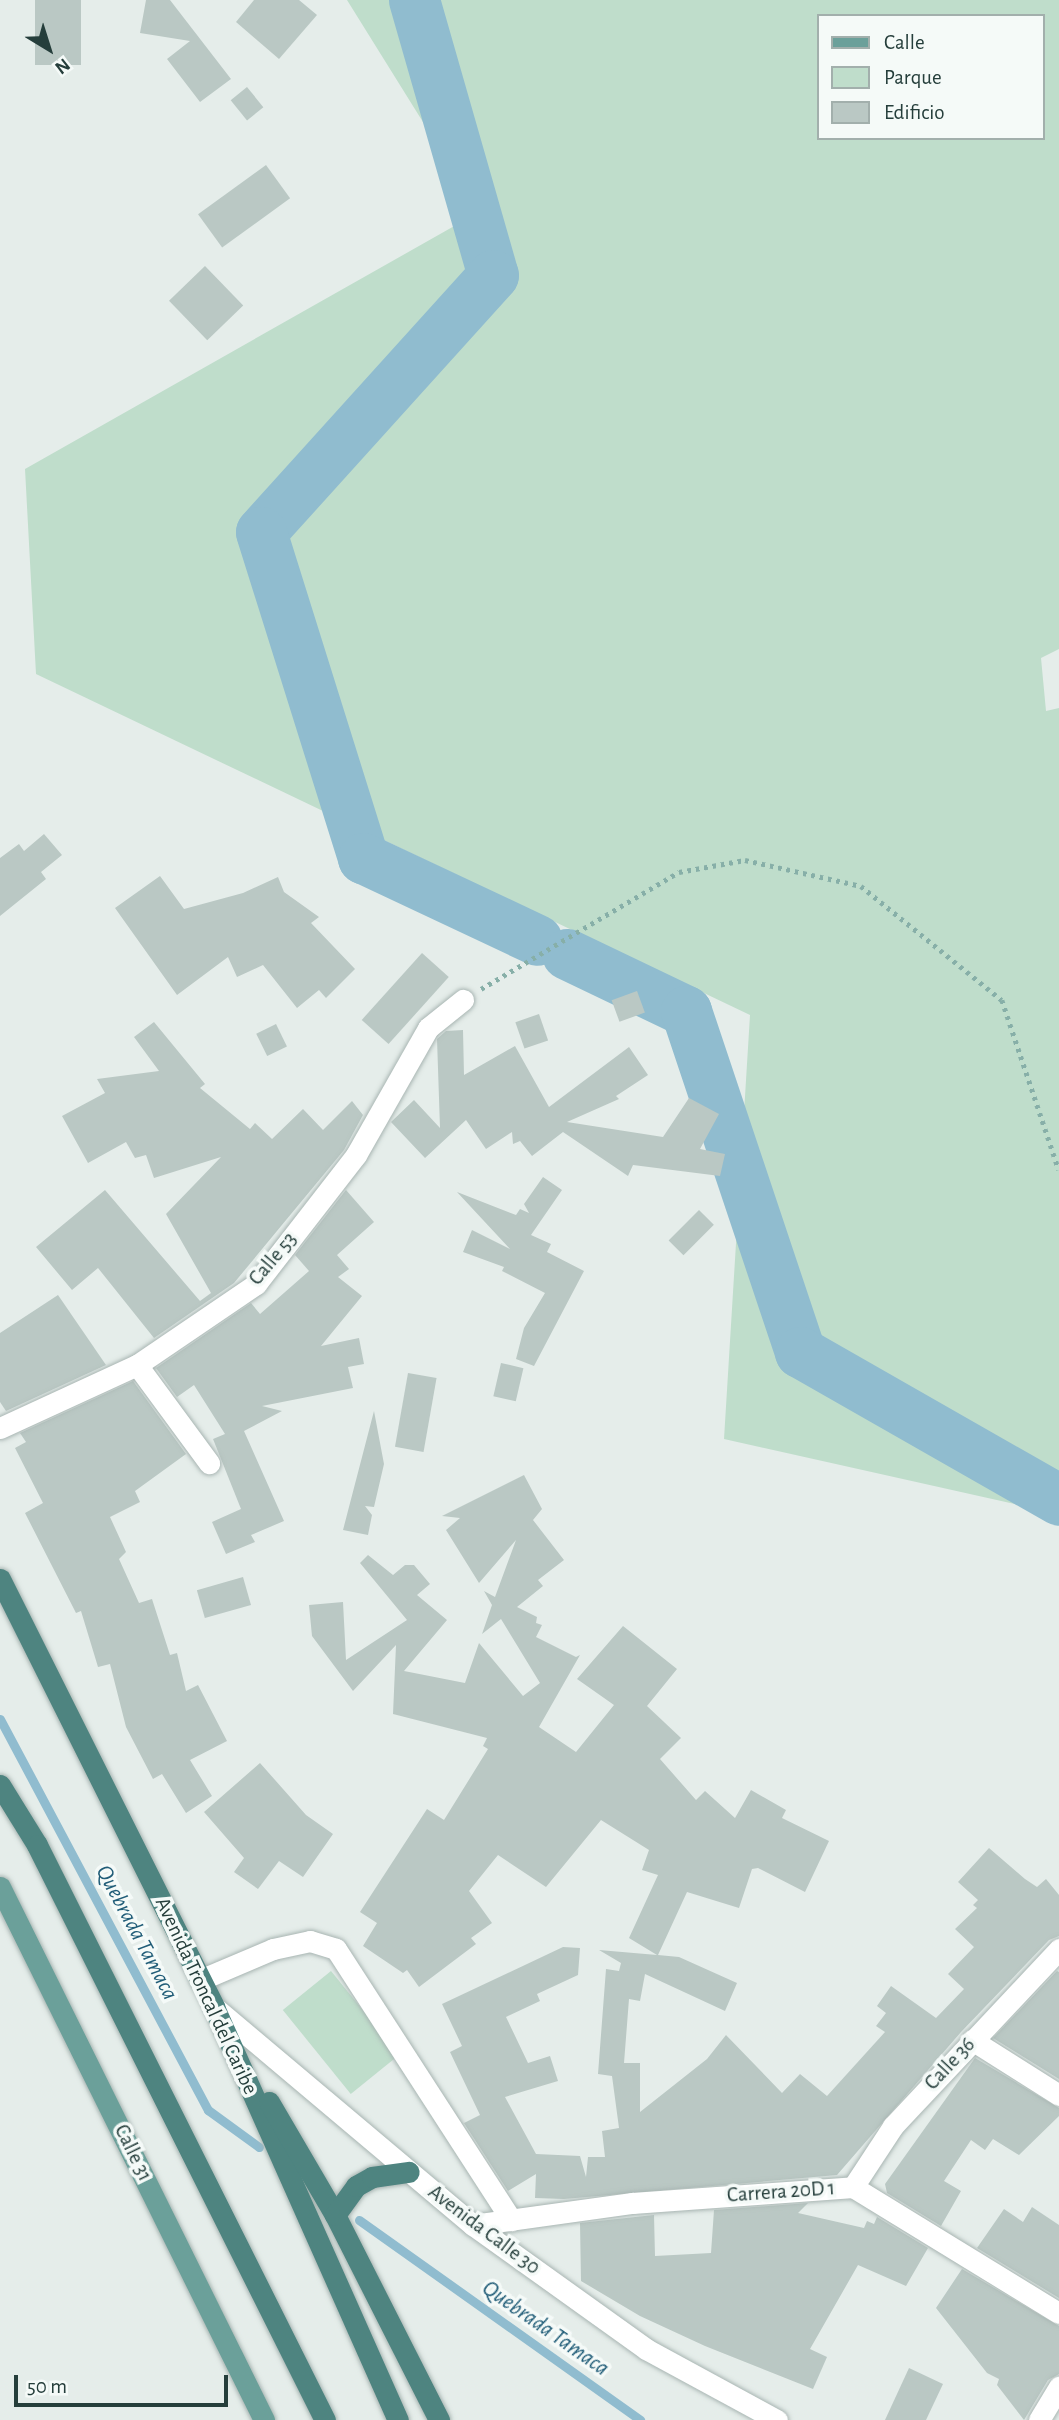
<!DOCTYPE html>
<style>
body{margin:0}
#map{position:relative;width:1059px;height:2420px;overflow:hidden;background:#e5edea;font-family:"Alegreya Sans",sans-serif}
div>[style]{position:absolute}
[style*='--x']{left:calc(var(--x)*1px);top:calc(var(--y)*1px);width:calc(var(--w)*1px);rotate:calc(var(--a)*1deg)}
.green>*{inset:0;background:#bfddcb;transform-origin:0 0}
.stream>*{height:9px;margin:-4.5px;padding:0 4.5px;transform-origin:4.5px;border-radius:4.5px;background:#90bccf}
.river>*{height:51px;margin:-25.5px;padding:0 25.5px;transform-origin:25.5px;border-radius:25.5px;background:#90bccf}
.building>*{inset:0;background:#bac8c4;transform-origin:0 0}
.path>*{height:4.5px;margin-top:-2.25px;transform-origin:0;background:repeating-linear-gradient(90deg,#87afa8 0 3.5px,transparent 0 8.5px)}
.roads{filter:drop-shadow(0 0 2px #a8b5b2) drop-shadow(0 0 2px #a8b5b2)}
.minor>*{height:21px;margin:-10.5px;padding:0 10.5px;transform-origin:10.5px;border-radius:10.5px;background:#fff}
.secondary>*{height:21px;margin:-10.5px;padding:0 10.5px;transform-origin:10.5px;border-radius:10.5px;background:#fff}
.primary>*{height:21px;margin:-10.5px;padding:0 10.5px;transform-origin:10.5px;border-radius:10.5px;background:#6ba09a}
.trunk>*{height:21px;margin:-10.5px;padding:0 10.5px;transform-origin:10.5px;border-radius:10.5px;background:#4e8480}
span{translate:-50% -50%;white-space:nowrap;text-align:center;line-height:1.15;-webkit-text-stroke:7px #f5faf8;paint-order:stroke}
.street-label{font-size:21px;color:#253e3b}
.water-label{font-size:23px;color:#215d78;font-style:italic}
.legend{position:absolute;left:817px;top:14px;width:228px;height:126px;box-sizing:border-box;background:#f5faf8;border:2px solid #a2afac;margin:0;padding:9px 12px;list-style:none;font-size:21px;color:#253e3b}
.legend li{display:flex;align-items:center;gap:14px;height:35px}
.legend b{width:35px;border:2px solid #a2afac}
.north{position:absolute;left:14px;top:14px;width:70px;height:70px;-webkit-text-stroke:5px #f5faf8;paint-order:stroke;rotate:142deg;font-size:19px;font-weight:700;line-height:28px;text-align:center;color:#253e3b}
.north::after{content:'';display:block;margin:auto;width:24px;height:32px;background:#253e3b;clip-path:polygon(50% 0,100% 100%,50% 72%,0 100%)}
.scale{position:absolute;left:14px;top:2375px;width:214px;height:32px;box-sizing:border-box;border:4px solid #253e3b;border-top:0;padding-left:9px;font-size:21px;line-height:24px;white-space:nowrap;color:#253e3b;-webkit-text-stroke:5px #f5faf8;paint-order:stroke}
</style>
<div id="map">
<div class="green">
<i style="clip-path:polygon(evenodd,347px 0,1059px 0,1059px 649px,1041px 658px,1046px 711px,1059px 708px,1059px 1514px,724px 1439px,750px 1015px,36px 674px,25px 469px,479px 212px,347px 0,819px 16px,1043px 16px,1043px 138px,819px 138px,819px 16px)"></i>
<i style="left:331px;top:1971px;width:108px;height:62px;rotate:51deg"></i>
</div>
<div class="stream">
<i style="--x:0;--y:1719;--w:443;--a:62"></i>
<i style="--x:208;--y:2110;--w:63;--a:36"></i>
<i style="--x:359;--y:2220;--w:345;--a:35.4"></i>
</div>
<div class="river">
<i style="--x:414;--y:0;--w:286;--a:74"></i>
<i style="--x:493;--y:275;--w:346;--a:132.1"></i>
<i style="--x:261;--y:532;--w:342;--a:72.6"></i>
<i style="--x:363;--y:858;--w:192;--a:25.2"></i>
<i style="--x:567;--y:954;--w:132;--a:25.6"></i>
<i style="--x:686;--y:1011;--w:360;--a:71.5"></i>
<i style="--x:800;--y:1352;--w:298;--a:29.7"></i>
</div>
<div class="building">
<i style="left:35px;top:0;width:46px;height:65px"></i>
<i style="clip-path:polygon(146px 0,170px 0,231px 79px,200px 102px,167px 59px,190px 41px,140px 33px)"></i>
<i style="clip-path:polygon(254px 0,299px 0,317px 15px,279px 59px,236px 22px)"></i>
<i style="left:247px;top:87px;width:26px;height:21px;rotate:51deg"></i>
<i style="left:266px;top:165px;width:41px;height:84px;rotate:54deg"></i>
<i style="left:205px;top:266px;width:55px;height:50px;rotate:46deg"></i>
<i style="clip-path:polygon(44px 834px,62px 855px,41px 872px,46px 879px,0 916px,0 858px,19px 844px,24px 851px)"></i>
<i style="clip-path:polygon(160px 876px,184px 909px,243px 893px,278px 877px,284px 892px,319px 917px,311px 923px,355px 969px,326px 998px,319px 990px,297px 1008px,263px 965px,237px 977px,228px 957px,177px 995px,115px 908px)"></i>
<i style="left:422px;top:953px;width:36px;height:90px;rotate:42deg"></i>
<i style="left:637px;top:991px;width:23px;height:27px;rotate:70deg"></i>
<i style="left:539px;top:1014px;width:28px;height:25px;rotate:71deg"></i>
<i style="clip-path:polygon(154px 1022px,205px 1084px,200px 1088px,250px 1129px,255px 1123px,272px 1139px,303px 1109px,323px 1130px,352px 1101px,363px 1115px,344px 1150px,234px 1283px,154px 1338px,98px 1268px,72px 1290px,36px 1247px,105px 1190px,200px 1301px,211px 1293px,166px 1214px,221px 1157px,154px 1178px,146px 1155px,135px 1158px,126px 1142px,88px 1163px,62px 1116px,105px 1093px,97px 1079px,159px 1071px,134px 1037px)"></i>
<i style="left:276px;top:1024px;width:25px;height:22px;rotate:64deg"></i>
<i style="clip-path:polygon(463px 1030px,464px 1075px,515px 1046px,549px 1107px,629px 1047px,648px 1075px,616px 1096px,619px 1099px,567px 1122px,663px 1137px,689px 1098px,719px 1114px,700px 1149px,725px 1154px,720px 1176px,633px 1165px,628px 1176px,563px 1132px,532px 1156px,520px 1141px,513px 1144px,512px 1132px,486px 1149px,466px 1120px,425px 1158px,391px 1122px,414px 1100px,440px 1128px,437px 1039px,446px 1031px)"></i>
<i style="clip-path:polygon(543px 1177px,562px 1190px,531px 1235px,551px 1244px,547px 1252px,584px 1271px,534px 1366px,516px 1359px,524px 1328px,545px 1293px,502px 1271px,504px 1267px,463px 1252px,472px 1230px,510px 1249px,457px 1192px,516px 1215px,520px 1209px,529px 1213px,524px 1204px)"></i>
<i style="clip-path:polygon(346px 1190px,374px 1222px,337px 1255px,349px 1269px,338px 1277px,362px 1296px,321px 1346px,359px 1338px,364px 1364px,348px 1367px,353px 1388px,262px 1406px,282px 1411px,244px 1431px,284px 1521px,251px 1535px,255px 1542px,226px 1554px,212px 1522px,241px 1509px,213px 1439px,225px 1434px,194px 1385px,177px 1397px,156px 1368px,251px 1303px,260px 1314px,309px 1271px,295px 1255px)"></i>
<i style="left:699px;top:1210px;width:21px;height:43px;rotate:45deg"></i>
<i style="clip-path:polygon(58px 1295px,106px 1365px,6px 1411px,0 1402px,0 1333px)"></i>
<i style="left:501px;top:1363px;width:23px;height:34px;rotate:13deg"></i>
<i style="left:408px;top:1373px;width:29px;height:75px;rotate:10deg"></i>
<i style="clip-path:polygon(133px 1381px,186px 1454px,135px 1491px,140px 1502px,110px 1517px,126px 1552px,119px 1559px,139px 1603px,152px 1599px,170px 1655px,177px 1653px,186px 1691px,198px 1685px,227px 1741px,190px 1760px,212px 1796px,186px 1813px,162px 1774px,153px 1779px,126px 1727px,110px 1664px,98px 1667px,81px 1611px,76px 1613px,25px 1513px,43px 1503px,15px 1448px,26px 1442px,20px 1433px)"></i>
<i style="clip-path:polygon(374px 1411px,384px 1464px,374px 1507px,365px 1506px,372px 1515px,368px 1535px,343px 1530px)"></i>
<i style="clip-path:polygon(524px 1475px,542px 1509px,533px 1520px,564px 1560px,538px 1580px,543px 1586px,517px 1607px,537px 1617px,536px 1623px,542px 1625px,536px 1637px,576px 1657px,580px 1655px,539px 1727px,576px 1752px,614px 1705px,577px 1679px,623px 1626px,677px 1669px,647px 1706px,681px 1738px,660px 1759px,696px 1800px,705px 1791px,735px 1818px,751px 1790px,786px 1810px,782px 1818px,829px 1841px,805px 1892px,758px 1868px,752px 1869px,739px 1908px,687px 1892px,658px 1955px,679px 1957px,737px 1983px,725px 2011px,645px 1974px,640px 2001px,629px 1999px,624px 2063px,640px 2063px,640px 2112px,707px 2059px,726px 2035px,782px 2093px,800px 2074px,827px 2096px,885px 2032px,876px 2026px,886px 2013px,877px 2006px,891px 1986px,936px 2018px,964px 1989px,948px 1974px,974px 1947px,955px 1929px,977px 1908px,973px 1905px,978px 1900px,958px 1882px,989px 1848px,1025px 1879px,1037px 1887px,1046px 1879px,1059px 1895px,1059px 1936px,1049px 1940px,961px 2032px,837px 2175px,564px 2199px,535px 2198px,536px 2174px,508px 2191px,464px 2123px,480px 2115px,450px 2052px,462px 2046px,442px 2004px,563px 1947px,580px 1948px,578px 1975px,537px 1994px,540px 2001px,506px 2017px,528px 2063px,550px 2056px,558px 2081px,505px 2097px,536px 2154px,580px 2156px,586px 2177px,588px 2157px,605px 2157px,602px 2131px,619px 2128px,612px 2076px,598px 2074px,606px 1969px,619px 1971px,621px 1963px,599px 1950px,657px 1955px,629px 1938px,658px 1875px,642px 1870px,649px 1850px,601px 1820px,546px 1887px,498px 1855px,469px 1891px,492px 1923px,471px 1938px,476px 1944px,419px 1987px,407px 1970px,403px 1973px,363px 1946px,377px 1923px,360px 1912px,427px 1809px,444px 1820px,488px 1749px,483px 1746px,487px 1738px,393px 1714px,396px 1645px,353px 1691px,312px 1636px,309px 1605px,343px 1602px,346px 1660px,407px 1620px,360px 1563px,368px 1555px,393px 1575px,405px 1565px,414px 1565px,430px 1584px,417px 1595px,447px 1620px,404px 1671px,465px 1683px,479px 1643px,523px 1696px,540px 1683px,501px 1619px,482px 1634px,492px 1605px,484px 1591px,495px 1597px,516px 1540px,479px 1583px,446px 1530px,460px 1518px,442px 1516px)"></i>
<i style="left:243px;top:1577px;width:29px;height:48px;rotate:74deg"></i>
<i style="clip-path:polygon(260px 1763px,306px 1815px,333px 1834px,303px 1877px,279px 1861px,258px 1889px,234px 1872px,244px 1858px,204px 1812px)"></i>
<i style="clip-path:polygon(1057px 1971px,1059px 1972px,1059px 2079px,993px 2038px)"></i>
<i style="clip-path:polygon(975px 2058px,1059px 2108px,1059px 2116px,1019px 2155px,993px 2139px,985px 2150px,971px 2140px,944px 2181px,961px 2191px,941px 2226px,887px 2193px,885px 2184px)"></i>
<i style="clip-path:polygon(808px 2203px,798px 2213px,864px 2228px,867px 2221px,874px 2224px,877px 2217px,928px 2248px,906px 2286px,858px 2265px,810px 2349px,827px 2357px,813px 2389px,705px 2346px,640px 2316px,581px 2281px,580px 2223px,654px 2215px,655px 2256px,711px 2253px,714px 2210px)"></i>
<i style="clip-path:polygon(1032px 2207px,1059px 2225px,1059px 2298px,977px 2248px,1004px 2209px,1023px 2222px)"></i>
<i style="clip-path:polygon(962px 2269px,1059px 2326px,1059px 2374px,1048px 2380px,1024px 2420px,997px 2385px,999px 2379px,987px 2373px,936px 2308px)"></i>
<i style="clip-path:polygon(909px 2368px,943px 2384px,926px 2420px,885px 2420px)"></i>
</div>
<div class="path">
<i style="--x:481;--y:989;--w:230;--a:-30.6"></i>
<i style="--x:679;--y:872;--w:67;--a:-10.3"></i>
<i style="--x:745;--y:860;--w:119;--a:12.6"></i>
<i style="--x:861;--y:886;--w:181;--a:39"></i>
<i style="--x:1002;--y:1000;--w:179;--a:71.5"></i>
</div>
<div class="roads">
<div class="minor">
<i style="--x:137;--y:1365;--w:122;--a:53.7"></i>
<i style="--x:0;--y:1428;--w:151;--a:-24.7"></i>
<i style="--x:137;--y:1365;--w:144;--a:-34.2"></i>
<i style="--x:256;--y:1284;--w:163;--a:-52.2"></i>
<i style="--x:356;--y:1155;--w:146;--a:-60.4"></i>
<i style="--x:428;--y:1028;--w:45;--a:-38.7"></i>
<i style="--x:200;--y:1980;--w:79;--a:-23"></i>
<i style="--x:273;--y:1949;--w:38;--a:-12"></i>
<i style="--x:310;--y:1941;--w:27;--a:17"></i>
<i style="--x:336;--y:1949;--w:323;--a:57.1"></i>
<i style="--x:972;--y:2040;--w:103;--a:32.3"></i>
<i style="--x:853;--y:2187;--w:73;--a:-56.7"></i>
<i style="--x:893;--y:2126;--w:243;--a:-46.8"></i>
<i style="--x:473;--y:2225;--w:161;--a:-7.9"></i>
<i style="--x:632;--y:2203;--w:222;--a:-4.1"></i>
<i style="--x:853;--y:2187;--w:241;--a:31.5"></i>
<i style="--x:1039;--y:2420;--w:39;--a:-59"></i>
</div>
<div class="secondary">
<i style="--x:214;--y:2007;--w:339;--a:40.1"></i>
<i style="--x:473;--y:2225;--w:213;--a:35.6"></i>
<i style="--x:646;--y:2349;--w:149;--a:28.5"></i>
</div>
<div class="primary">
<i style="--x:0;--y:1887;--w:595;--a:63.65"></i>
</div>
<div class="trunk">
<i style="--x:0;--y:1579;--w:479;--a:63.4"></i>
<i style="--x:214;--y:2007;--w:452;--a:66"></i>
<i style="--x:0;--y:1785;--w:70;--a:58.3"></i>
<i style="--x:37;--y:1845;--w:643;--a:63.4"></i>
<i style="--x:269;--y:2102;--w:131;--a:59.7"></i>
<i style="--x:335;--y:2215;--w:230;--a:63.1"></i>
<i style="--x:335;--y:2215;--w:36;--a:-54"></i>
<i style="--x:356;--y:2186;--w:18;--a:-29"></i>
<i style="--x:372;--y:2177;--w:37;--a:-8"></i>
</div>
</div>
<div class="street-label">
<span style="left:273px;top:1259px;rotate:-50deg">Calle 53</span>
<span style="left:206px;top:1996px;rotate:65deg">Avenida Troncal del Caribe</span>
<span style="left:950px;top:2064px;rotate:-47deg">Calle 36</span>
<span style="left:133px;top:2153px;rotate:64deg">Calle 31</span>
<span style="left:781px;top:2192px;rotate:-4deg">Carrera 20D 1</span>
<span style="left:484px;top:2230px;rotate:37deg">Avenida Calle 30</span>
</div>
<div class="water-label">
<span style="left:136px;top:1933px;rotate:62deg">Quebrada Tamaca</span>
<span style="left:545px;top:2329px;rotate:35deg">Quebrada Tamaca</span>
</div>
<ul class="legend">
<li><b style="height:9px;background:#6ba09a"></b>Calle</li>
<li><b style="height:19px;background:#bfddcb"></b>Parque</li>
<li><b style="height:19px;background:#bac8c4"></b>Edificio</li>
</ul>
<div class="north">N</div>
<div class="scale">50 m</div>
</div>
